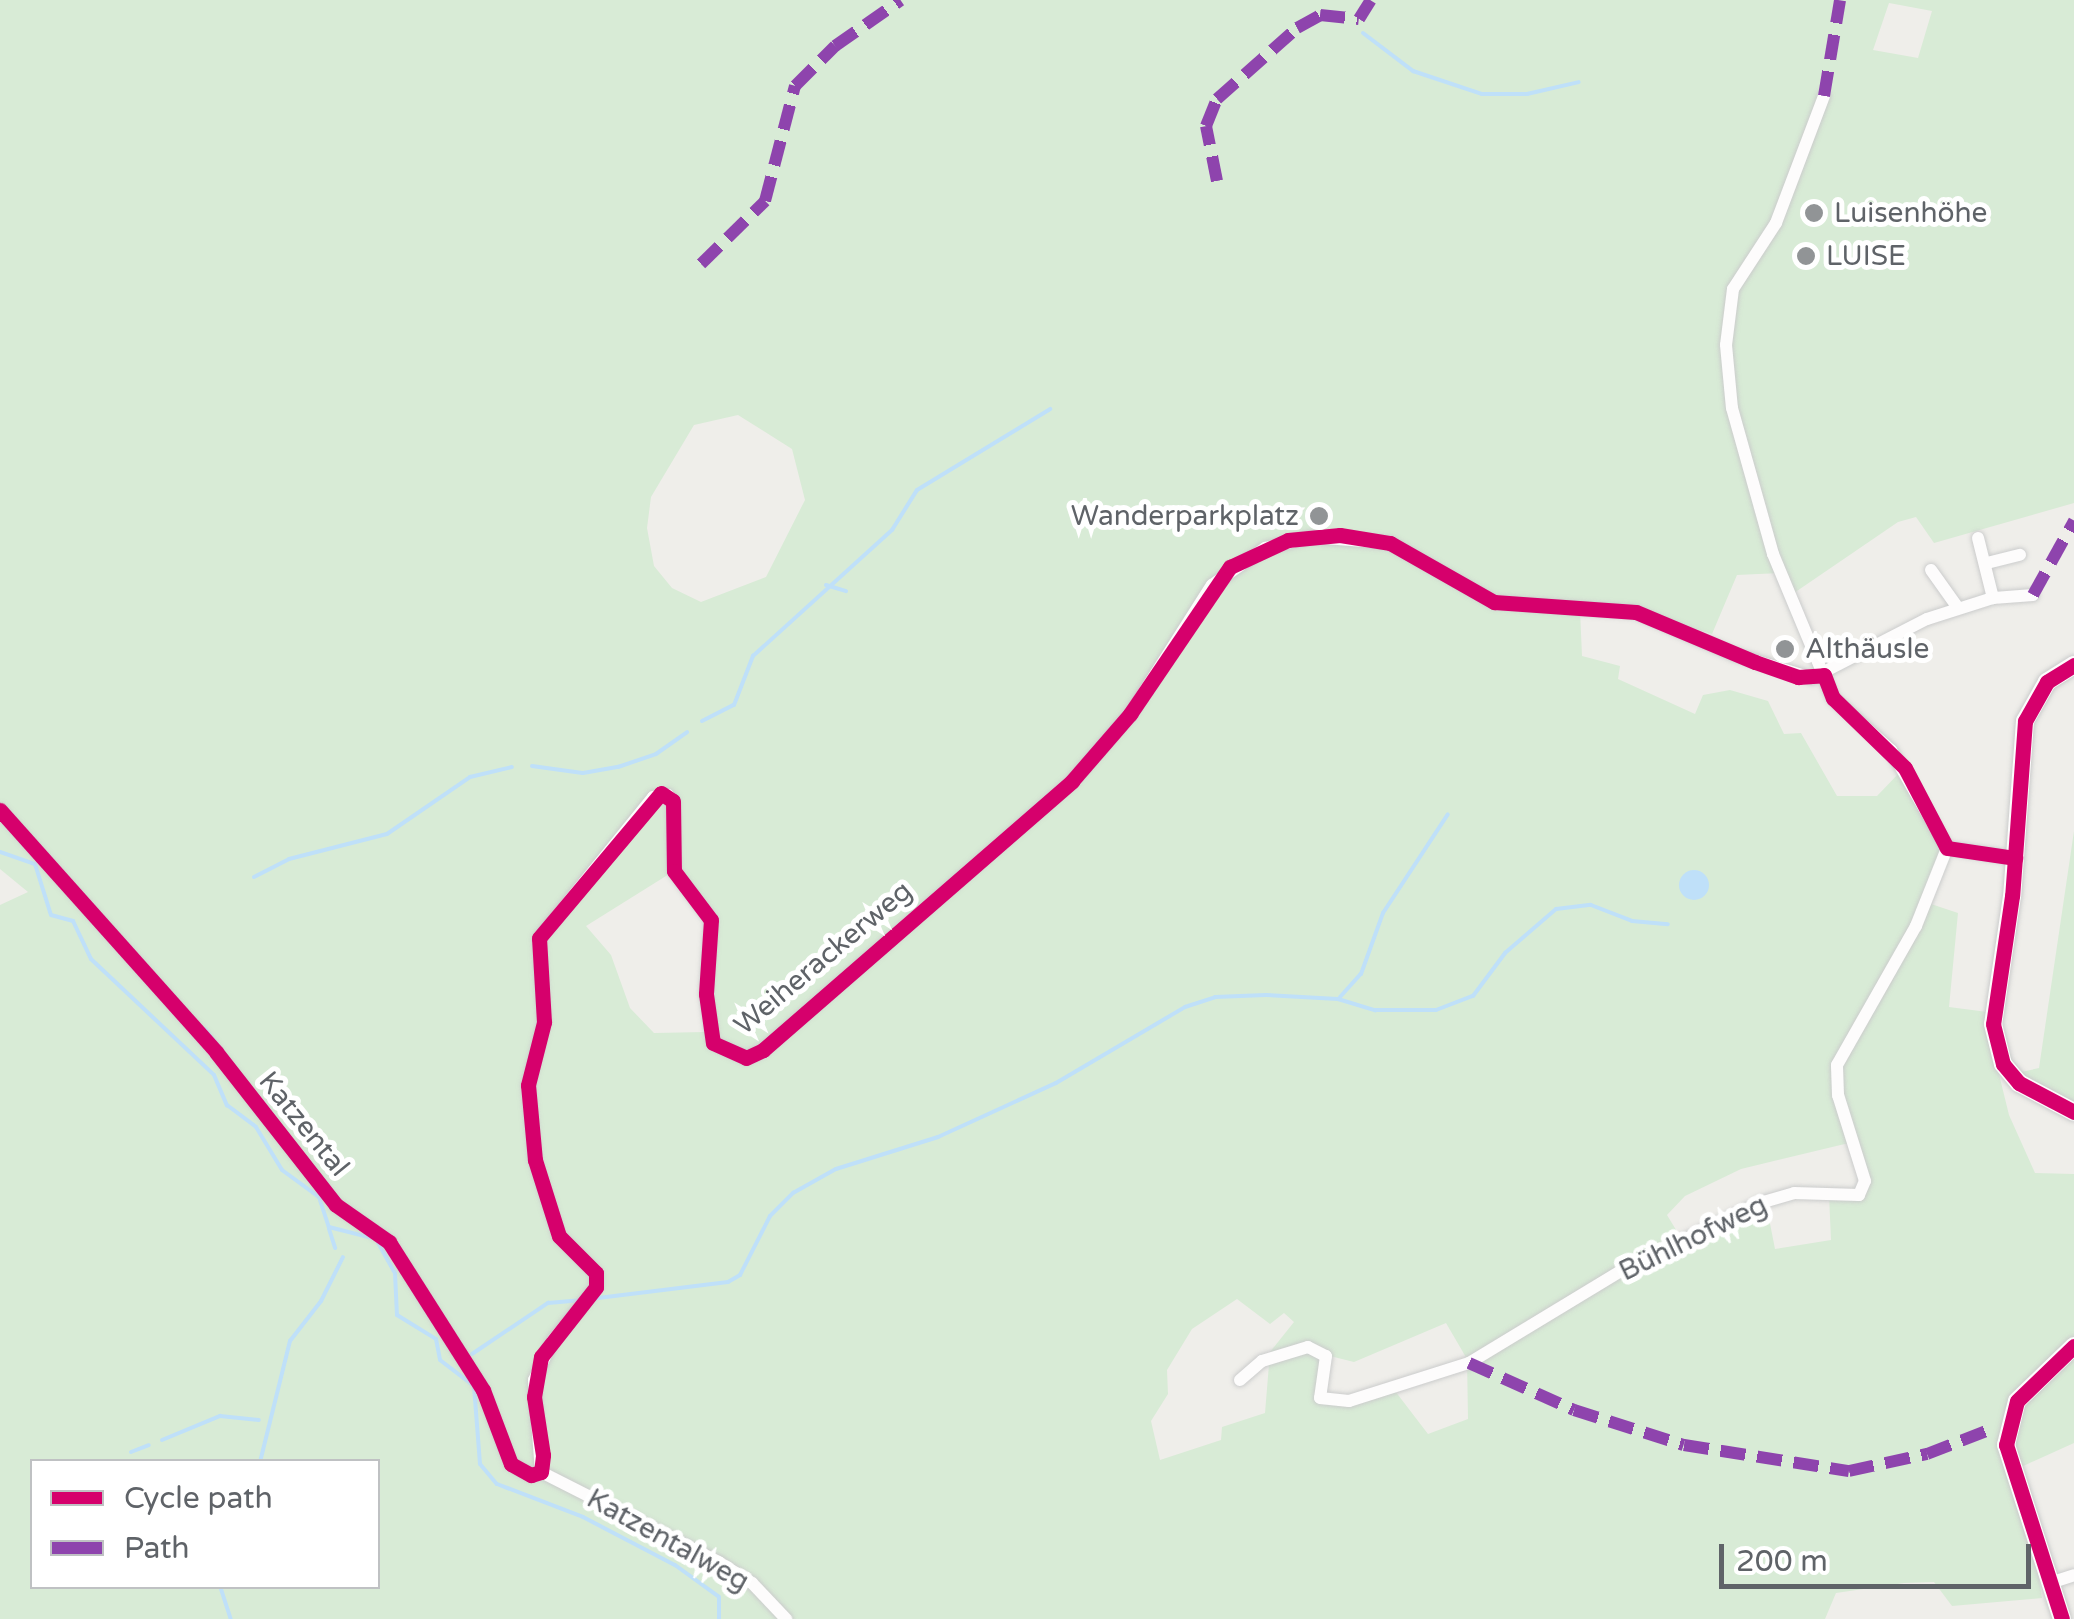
<!DOCTYPE html>
<meta charset="utf-8">
<style>
body{margin:0}
#map{position:relative;width:2074px;height:1619px;overflow:hidden;background:#efeeea;font-family:"Varela Round",sans-serif}
div>[style]{position:absolute}
[style*='--x']{left:calc(var(--x)*1px);top:calc(var(--y)*1px);width:calc(var(--w)*1px);rotate:calc(var(--a)*1deg)}
.green>*{inset:0;background:#d8ebd6}
.water>*{inset:0;background:#bfe0f9}
.round{border-radius:50%}
.stream>*{height:4px;margin:-2px;padding:0 2px;transform-origin:2px;border-radius:2px;background:#bfe0f9}
.roads{filter:drop-shadow(0 0 2px #cbcccc) drop-shadow(0 0 2px #cbcccc)}
.street>*{height:12px;margin:-6px;padding:0 6px;transform-origin:6px;border-radius:6px;background:#fdfcfc}
.secondary>*{height:18px;margin:-9px;padding:0 9px;transform-origin:9px;border-radius:9px;background:#fdfcfc}
.quiet>*{height:12px;margin-top:-6px;transform-origin:0;background:repeating-linear-gradient(90deg,#8e44ad 0 25px,transparent 0 37px)}
.cycleway>*{height:15px;margin:-7.5px;padding:0 7.5px;transform-origin:7.5px;border-radius:7.5px;background:#d6006c}
.dots>*{width:28px;height:28px;translate:-50% -50%;box-sizing:border-box;border:5px solid #fff;border-radius:50%}
span{translate:-50% -50%;white-space:nowrap;text-align:center;line-height:1.15;-webkit-text-stroke:10px #fff;paint-order:stroke}
.poi-label{font-size:28px;color:#5f6368}
.left{translate:0 -50%;text-align:left}
.right{translate:-100% -50%;text-align:right}
.street-label{font-size:28px;color:#5f6368}
.legend{position:absolute;left:30px;top:1459px;width:350px;height:130px;box-sizing:border-box;background:#fff;border:2px solid #bfc1c3;margin:0;padding:12px 18px;list-style:none;font-size:30px;color:#5f6368}
.legend li{display:flex;align-items:center;gap:20px;height:50px}
.legend b{width:50px;border:2px solid #bfc1c3}
.scale{position:absolute;left:1719px;top:1544px;width:312px;height:45px;box-sizing:border-box;border:5px solid #5f6368;border-top:0;padding-left:12px;font-size:30px;line-height:35px;white-space:nowrap;color:#5f6368;-webkit-text-stroke:8px #fff;paint-order:stroke}
</style>
<div id="map">
<div class="green">
<i style="clip-path:polygon(evenodd,0 0,2074px 0,2074px 503px,1934px 543px,1916px 517px,1898px 522px,1794px 593px,1782px 573px,1737px 575px,1712px 634px,1656px 617px,1580px 610px,1582px 656px,1620px 666px,1618px 679px,1695px 714px,1703px 695px,1730px 690px,1768px 701px,1784px 734px,1801px 733px,1837px 796px,1877px 796px,1901px 771px,1941px 849px,1931px 904px,1958px 913px,1949px 1007px,1995px 1013px,2017px 1073px,2039px 1068px,2074px 831px,2074px 1112px,1997px 1066px,2009px 1115px,2035px 1173px,2074px 1174px,2074px 1443px,2021px 1467px,2042px 1598px,1952px 1606px,1934px 1582px,1904px 1583px,1836px 1593px,1825px 1619px,0 1619px,0 905px,28px 892px,0 869px,0 0,1889px 3px,1932px 11px,1918px 58px,1873px 50px,1889px 3px,0 0,738px 415px,792px 449px,805px 500px,766px 577px,701px 602px,672px 588px,654px 566px,647px 528px,651px 497px,694px 425px,738px 415px,0 0,674px 871px,711px 920px,705px 1032px,654px 1033px,630px 1008px,611px 955px,586px 926px,674px 871px,0 0,1853px 1142px,1864px 1190px,1829px 1195px,1831px 1240px,1775px 1249px,1765px 1198px,1681px 1238px,1667px 1215px,1685px 1196px,1741px 1169px,1853px 1142px,0 0,1237px 1299px,1270px 1324px,1284px 1313px,1294px 1322px,1270px 1352px,1265px 1413px,1222px 1427px,1221px 1440px,1160px 1460px,1151px 1421px,1168px 1394px,1167px 1370px,1192px 1329px,1237px 1299px,0 0,1446px 1323px,1467px 1359px,1468px 1419px,1428px 1434px,1392px 1387px,1335px 1401px,1320px 1393px,1330px 1356px,1354px 1362px,1446px 1323px,0 0,32px 1462px,378px 1462px,378px 1586px,32px 1586px,32px 1462px)"></i>
</div>
<div class="water">
<i class="round" style="left:1679px;top:870px;width:30px;height:30px"></i>
</div>
<div class="stream">
<i style="--x:1363;--y:33;--w:63;--a:37.2"></i>
<i style="--x:1413;--y:71;--w:73;--a:18.4"></i>
<i style="--x:1482;--y:94;--w:45;--a:0"></i>
<i style="--x:1527;--y:94;--w:53;--a:-13"></i>
<i style="--x:826;--y:585;--w:21;--a:17"></i>
<i style="--x:702;--y:721;--w:36;--a:-27"></i>
<i style="--x:734;--y:705;--w:53;--a:-68.8"></i>
<i style="--x:753;--y:656;--w:188;--a:-42.2"></i>
<i style="--x:892;--y:530;--w:47;--a:-58"></i>
<i style="--x:917;--y:490;--w:156;--a:-31.3"></i>
<i style="--x:532;--y:766;--w:51;--a:7.8"></i>
<i style="--x:583;--y:773;--w:36;--a:-10"></i>
<i style="--x:618;--y:767;--w:40;--a:-18.9"></i>
<i style="--x:656;--y:754;--w:38;--a:-35"></i>
<i style="--x:0;--y:852;--w:37;--a:19"></i>
<i style="--x:35;--y:864;--w:53;--a:72.6"></i>
<i style="--x:51;--y:915;--w:23;--a:15"></i>
<i style="--x:73;--y:921;--w:42;--a:64.7"></i>
<i style="--x:91;--y:959;--w:169;--a:43.3"></i>
<i style="--x:214;--y:1075;--w:33;--a:67"></i>
<i style="--x:227;--y:1105;--w:36;--a:37"></i>
<i style="--x:256;--y:1127;--w:50;--a:58.8"></i>
<i style="--x:282;--y:1170;--w:46;--a:36.1"></i>
<i style="--x:319;--y:1197;--w:32;--a:72"></i>
<i style="--x:329;--y:1227;--w:49;--a:14.3"></i>
<i style="--x:376;--y:1239;--w:39;--a:61"></i>
<i style="--x:395;--y:1273;--w:42;--a:87.3"></i>
<i style="--x:397;--y:1315;--w:46;--a:31.6"></i>
<i style="--x:436;--y:1339;--w:21;--a:79"></i>
<i style="--x:440;--y:1360;--w:43;--a:37.4"></i>
<i style="--x:474;--y:1386;--w:78;--a:85.6"></i>
<i style="--x:480;--y:1464;--w:26;--a:50"></i>
<i style="--x:497;--y:1484;--w:92;--a:21"></i>
<i style="--x:583;--y:1517;--w:104;--a:27.6"></i>
<i style="--x:675;--y:1565;--w:54;--a:36"></i>
<i style="--x:719;--y:1597;--w:22;--a:90"></i>
<i style="--x:254;--y:877;--w:39;--a:-27"></i>
<i style="--x:289;--y:859;--w:101;--a:-14.3"></i>
<i style="--x:387;--y:834;--w:101;--a:-34.5"></i>
<i style="--x:470;--y:777;--w:43;--a:-13.4"></i>
<i style="--x:1340;--y:997;--w:31;--a:-48"></i>
<i style="--x:1361;--y:974;--w:65;--a:-70.2"></i>
<i style="--x:1383;--y:913;--w:118;--a:-56.7"></i>
<i style="--x:205;--y:1029;--w:37;--a:52"></i>
<i style="--x:329;--y:1229;--w:20;--a:72"></i>
<i style="--x:590;--y:1299;--w:139;--a:-7"></i>
<i style="--x:728;--y:1282;--w:14;--a:-30"></i>
<i style="--x:740;--y:1275;--w:66;--a:-63"></i>
<i style="--x:770;--y:1216;--w:33;--a:-45"></i>
<i style="--x:793;--y:1193;--w:49;--a:-29.2"></i>
<i style="--x:836;--y:1169;--w:107;--a:-17.4"></i>
<i style="--x:938;--y:1137;--w:130;--a:-24.6"></i>
<i style="--x:1056;--y:1083;--w:150;--a:-30.5"></i>
<i style="--x:1185;--y:1007;--w:32;--a:-18"></i>
<i style="--x:1215;--y:997;--w:51;--a:-2.2"></i>
<i style="--x:1266;--y:995;--w:72;--a:3.2"></i>
<i style="--x:1338;--y:999;--w:39;--a:17"></i>
<i style="--x:1375;--y:1010;--w:61;--a:0"></i>
<i style="--x:1436;--y:1010;--w:40;--a:-21"></i>
<i style="--x:1473;--y:996;--w:54;--a:-53.3"></i>
<i style="--x:1505;--y:953;--w:67;--a:-40.8"></i>
<i style="--x:1556;--y:909;--w:35;--a:-7"></i>
<i style="--x:1591;--y:905;--w:44;--a:21.3"></i>
<i style="--x:1632;--y:921;--w:36;--a:5"></i>
<i style="--x:472;--y:1354;--w:92;--a:-33.9"></i>
<i style="--x:548;--y:1303;--w:32;--a:-5"></i>
<i style="--x:162;--y:1440;--w:63;--a:-22.5"></i>
<i style="--x:220;--y:1416;--w:39;--a:6"></i>
<i style="--x:131;--y:1452;--w:19;--a:-21"></i>
<i style="--x:260;--y:1462;--w:125;--a:-76.1"></i>
<i style="--x:290;--y:1341;--w:51;--a:-52.2"></i>
<i style="--x:321;--y:1301;--w:49;--a:-63.4"></i>
<i style="--x:220;--y:1586;--w:35;--a:72"></i>
</div>
<div class="roads">
<div class="street">
<i style="--x:1824;--y:96;--w:136;--a:110.7"></i>
<i style="--x:1776;--y:223;--w:79;--a:123.1"></i>
<i style="--x:1733;--y:289;--w:56;--a:97.1"></i>
<i style="--x:1726;--y:345;--w:63;--a:84.6"></i>
<i style="--x:1732;--y:408;--w:152;--a:74.3"></i>
<i style="--x:1773;--y:554;--w:156;--a:67.4"></i>
<i style="--x:1833;--y:698;--w:78;--a:41.9"></i>
<i style="--x:1891;--y:750;--w:113;--a:60.3"></i>
<i style="--x:1947;--y:848;--w:69;--a:8.4"></i>
<i style="--x:1978;--y:538;--w:62;--a:76"></i>
<i style="--x:1987;--y:563;--w:34;--a:-14"></i>
<i style="--x:1931;--y:570;--w:47;--a:54.6"></i>
<i style="--x:0;--y:810;--w:324;--a:48.2"></i>
<i style="--x:216;--y:1052;--w:194;--a:51.9"></i>
<i style="--x:336;--y:1205;--w:65;--a:34.9"></i>
<i style="--x:389;--y:1242;--w:175;--a:57.6"></i>
<i style="--x:483;--y:1390;--w:79;--a:69.3"></i>
<i style="--x:511;--y:1464;--w:23;--a:29"></i>
<i style="--x:531;--y:1475;--w:10;--a:-17"></i>
<i style="--x:1240;--y:1380;--w:29;--a:-41"></i>
<i style="--x:1262;--y:1361;--w:48;--a:-16.9"></i>
<i style="--x:1308;--y:1347;--w:20;--a:27"></i>
<i style="--x:1326;--y:1356;--w:42;--a:98.1"></i>
<i style="--x:1320;--y:1398;--w:29;--a:6"></i>
<i style="--x:1349;--y:1401;--w:126;--a:-17.6"></i>
<i style="--x:1469;--y:1363;--w:178;--a:-31.2"></i>
<i style="--x:1621;--y:1271;--w:155;--a:-26.1"></i>
<i style="--x:1760;--y:1203;--w:35;--a:-16"></i>
<i style="--x:1794;--y:1193;--w:65;--a:1.8"></i>
<i style="--x:1859;--y:1195;--w:15;--a:-67"></i>
<i style="--x:1865;--y:1181;--w:90;--a:-107.4"></i>
<i style="--x:1838;--y:1095;--w:30;--a:-92"></i>
<i style="--x:1837;--y:1065;--w:160;--a:-60.4"></i>
<i style="--x:1916;--y:926;--w:84;--a:-68.3"></i>
<i style="--x:541;--y:1472;--w:92;--a:-94.4"></i>
<i style="--x:534;--y:1380;--w:44;--a:-64.6"></i>
<i style="--x:553;--y:1340;--w:68;--a:-50.9"></i>
<i style="--x:596;--y:1287;--w:14;--a:-90"></i>
<i style="--x:596;--y:1273;--w:52;--a:-135"></i>
<i style="--x:559;--y:1236;--w:80;--a:-107.5"></i>
<i style="--x:535;--y:1160;--w:75;--a:-95.3"></i>
<i style="--x:528;--y:1085;--w:65;--a:-75.7"></i>
<i style="--x:544;--y:1022;--w:84;--a:-93.4"></i>
<i style="--x:539;--y:938;--w:181;--a:-51"></i>
<i style="--x:653;--y:797;--w:15;--a:-8"></i>
<i style="--x:668;--y:795;--w:8;--a:50"></i>
<i style="--x:673;--y:801;--w:70;--a:89.2"></i>
<i style="--x:674;--y:871;--w:61;--a:52.9"></i>
<i style="--x:711;--y:920;--w:74;--a:93.9"></i>
<i style="--x:706;--y:994;--w:49;--a:81.9"></i>
<i style="--x:713;--y:1043;--w:36;--a:24"></i>
<i style="--x:746;--y:1058;--w:19;--a:-25"></i>
<i style="--x:763;--y:1050;--w:410;--a:-41"></i>
<i style="--x:1072;--y:781;--w:89;--a:-49.1"></i>
<i style="--x:1130;--y:714;--w:153;--a:-57.6"></i>
<i style="--x:1212;--y:585;--w:65;--a:-34.9"></i>
<i style="--x:1265;--y:548;--w:48;--a:-13.2"></i>
<i style="--x:1312;--y:537;--w:78;--a:4.4"></i>
<i style="--x:1390;--y:543;--w:120;--a:29.6"></i>
<i style="--x:1494;--y:602;--w:142;--a:4"></i>
<i style="--x:1636;--y:612;--w:106;--a:23.4"></i>
<i style="--x:1733;--y:654;--w:83;--a:16.9"></i>
<i style="--x:1812;--y:678;--w:129;--a:-27.2"></i>
<i style="--x:1927;--y:619;--w:69;--a:-17.7"></i>
<i style="--x:1993;--y:598;--w:40;--a:-4.3"></i>
<i style="--x:541;--y:1472;--w:201;--a:26.9"></i>
<i style="--x:720;--y:1563;--w:38;--a:32"></i>
<i style="--x:752;--y:1583;--w:50;--a:46.6"></i>
<i style="--x:2053;--y:1582;--w:22;--a:-18"></i>
</div>
<div class="secondary">
<i style="--x:2074;--y:665;--w:32;--a:148"></i>
<i style="--x:2047;--y:682;--w:45;--a:119.4"></i>
<i style="--x:2025;--y:721;--w:175;--a:94.2"></i>
<i style="--x:2012;--y:896;--w:129;--a:98.4"></i>
<i style="--x:1993;--y:1024;--w:41;--a:76"></i>
<i style="--x:2003;--y:1064;--w:25;--a:50"></i>
<i style="--x:2019;--y:1083;--w:62;--a:27.8"></i>
<i style="--x:2062;--y:1619;--w:183;--a:-107.8"></i>
<i style="--x:2006;--y:1445;--w:45;--a:-76"></i>
<i style="--x:2017;--y:1401;--w:79;--a:-44"></i>
</div>
</div>
<div class="quiet">
<i style="--x:1824;--y:96;--w:97;--a:-80.5"></i>
<i style="--x:1217;--y:181;--w:56;--a:-101.3"></i>
<i style="--x:1206;--y:126;--w:29;--a:-68"></i>
<i style="--x:1217;--y:99;--w:107;--a:-41.6"></i>
<i style="--x:1297;--y:28;--w:26;--a:-29"></i>
<i style="--x:1320;--y:15;--w:39;--a:6"></i>
<i style="--x:1359;--y:19;--w:22;--a:-58"></i>
<i style="--x:701;--y:264;--w:90;--a:-44.5"></i>
<i style="--x:765;--y:201;--w:119;--a:-75.4"></i>
<i style="--x:795;--y:86;--w:57;--a:-45"></i>
<i style="--x:835;--y:46;--w:80;--a:-34.9"></i>
<i style="--x:2033;--y:595;--w:85;--a:-61"></i>
<i style="--x:1469;--y:1363;--w:115;--a:24.1"></i>
<i style="--x:1574;--y:1410;--w:115;--a:17.7"></i>
<i style="--x:1684;--y:1445;--w:167;--a:9"></i>
<i style="--x:1849;--y:1471;--w:80;--a:-12.3"></i>
<i style="--x:1927;--y:1454;--w:66;--a:-21.2"></i>
</div>
<div class="cycleway">
<i style="--x:2074;--y:665;--w:32;--a:148"></i>
<i style="--x:2047;--y:682;--w:45;--a:119.4"></i>
<i style="--x:2025;--y:721;--w:175;--a:94.2"></i>
<i style="--x:2012;--y:896;--w:129;--a:98.4"></i>
<i style="--x:1993;--y:1024;--w:41;--a:76"></i>
<i style="--x:2003;--y:1064;--w:25;--a:50"></i>
<i style="--x:2019;--y:1083;--w:62;--a:27.8"></i>
<i style="--x:0;--y:810;--w:324;--a:48.2"></i>
<i style="--x:216;--y:1052;--w:194;--a:51.9"></i>
<i style="--x:336;--y:1205;--w:65;--a:34.9"></i>
<i style="--x:389;--y:1242;--w:175;--a:57.6"></i>
<i style="--x:483;--y:1390;--w:79;--a:69.3"></i>
<i style="--x:511;--y:1464;--w:23;--a:29"></i>
<i style="--x:531;--y:1475;--w:10;--a:-17"></i>
<i style="--x:541;--y:1472;--w:17;--a:-83"></i>
<i style="--x:543;--y:1455;--w:59;--a:-98.8"></i>
<i style="--x:534;--y:1397;--w:41;--a:-80.1"></i>
<i style="--x:541;--y:1357;--w:89;--a:-51.8"></i>
<i style="--x:596;--y:1287;--w:14;--a:-90"></i>
<i style="--x:596;--y:1273;--w:52;--a:-135"></i>
<i style="--x:559;--y:1236;--w:80;--a:-107.5"></i>
<i style="--x:535;--y:1160;--w:75;--a:-95.3"></i>
<i style="--x:528;--y:1085;--w:65;--a:-75.7"></i>
<i style="--x:544;--y:1022;--w:84;--a:-93.4"></i>
<i style="--x:539;--y:938;--w:189;--a:-49.9"></i>
<i style="--x:661;--y:793;--w:14;--a:34"></i>
<i style="--x:673;--y:801;--w:70;--a:89.2"></i>
<i style="--x:674;--y:871;--w:61;--a:52.9"></i>
<i style="--x:711;--y:920;--w:74;--a:93.9"></i>
<i style="--x:706;--y:994;--w:49;--a:81.9"></i>
<i style="--x:713;--y:1043;--w:36;--a:24"></i>
<i style="--x:746;--y:1058;--w:19;--a:-25"></i>
<i style="--x:763;--y:1050;--w:410;--a:-41"></i>
<i style="--x:1072;--y:781;--w:89;--a:-49.1"></i>
<i style="--x:1130;--y:714;--w:178;--a:-55.8"></i>
<i style="--x:1230;--y:567;--w:64;--a:-25"></i>
<i style="--x:1288;--y:540;--w:52;--a:-5.5"></i>
<i style="--x:1340;--y:535;--w:51;--a:9.1"></i>
<i style="--x:1390;--y:543;--w:120;--a:29.6"></i>
<i style="--x:1494;--y:602;--w:142;--a:4"></i>
<i style="--x:1636;--y:612;--w:129;--a:22.8"></i>
<i style="--x:1755;--y:662;--w:46;--a:19.2"></i>
<i style="--x:1798;--y:677;--w:26;--a:-4"></i>
<i style="--x:1824;--y:675;--w:25;--a:69"></i>
<i style="--x:1833;--y:698;--w:100;--a:44.2"></i>
<i style="--x:1905;--y:768;--w:90;--a:62.3"></i>
<i style="--x:1947;--y:848;--w:69;--a:8.4"></i>
<i style="--x:2062;--y:1619;--w:183;--a:-107.8"></i>
<i style="--x:2006;--y:1445;--w:45;--a:-76"></i>
<i style="--x:2017;--y:1401;--w:79;--a:-44"></i>
</div>
<div class="dots">
<i style="left:1814px;top:213px;background:#919496"></i>
<i style="left:1806px;top:256px;background:#919496"></i>
<i style="left:1319px;top:516px;background:#919496"></i>
<i style="left:1785px;top:649px;background:#919496"></i>
</div>
<div class="poi-label">
<span class="left" style="left:1834px;top:213px">Luisenhöhe</span>
<span class="left" style="left:1826px;top:256px">LUISE</span>
<span class="right" style="left:1299px;top:516px">Wanderparkplatz</span>
<span class="left" style="left:1805px;top:649px">Althäusle</span>
</div>
<div class="street-label">
<span style="left:823px;top:958px;rotate:-40deg">Weiherackerweg</span>
<span style="left:304px;top:1124px;rotate:51deg">Katzental</span>
<span style="left:1693px;top:1238px;rotate:-26deg">Bühlhofweg</span>
<span style="left:668px;top:1540px;rotate:29deg">Katzentalweg</span>
</div>
<ul class="legend">
<li><b style="height:12px;background:#d6006c"></b>Cycle path</li>
<li><b style="height:12px;background:#8e44ad"></b>Path</li>
</ul>
<div class="scale">200 m</div>
</div>
